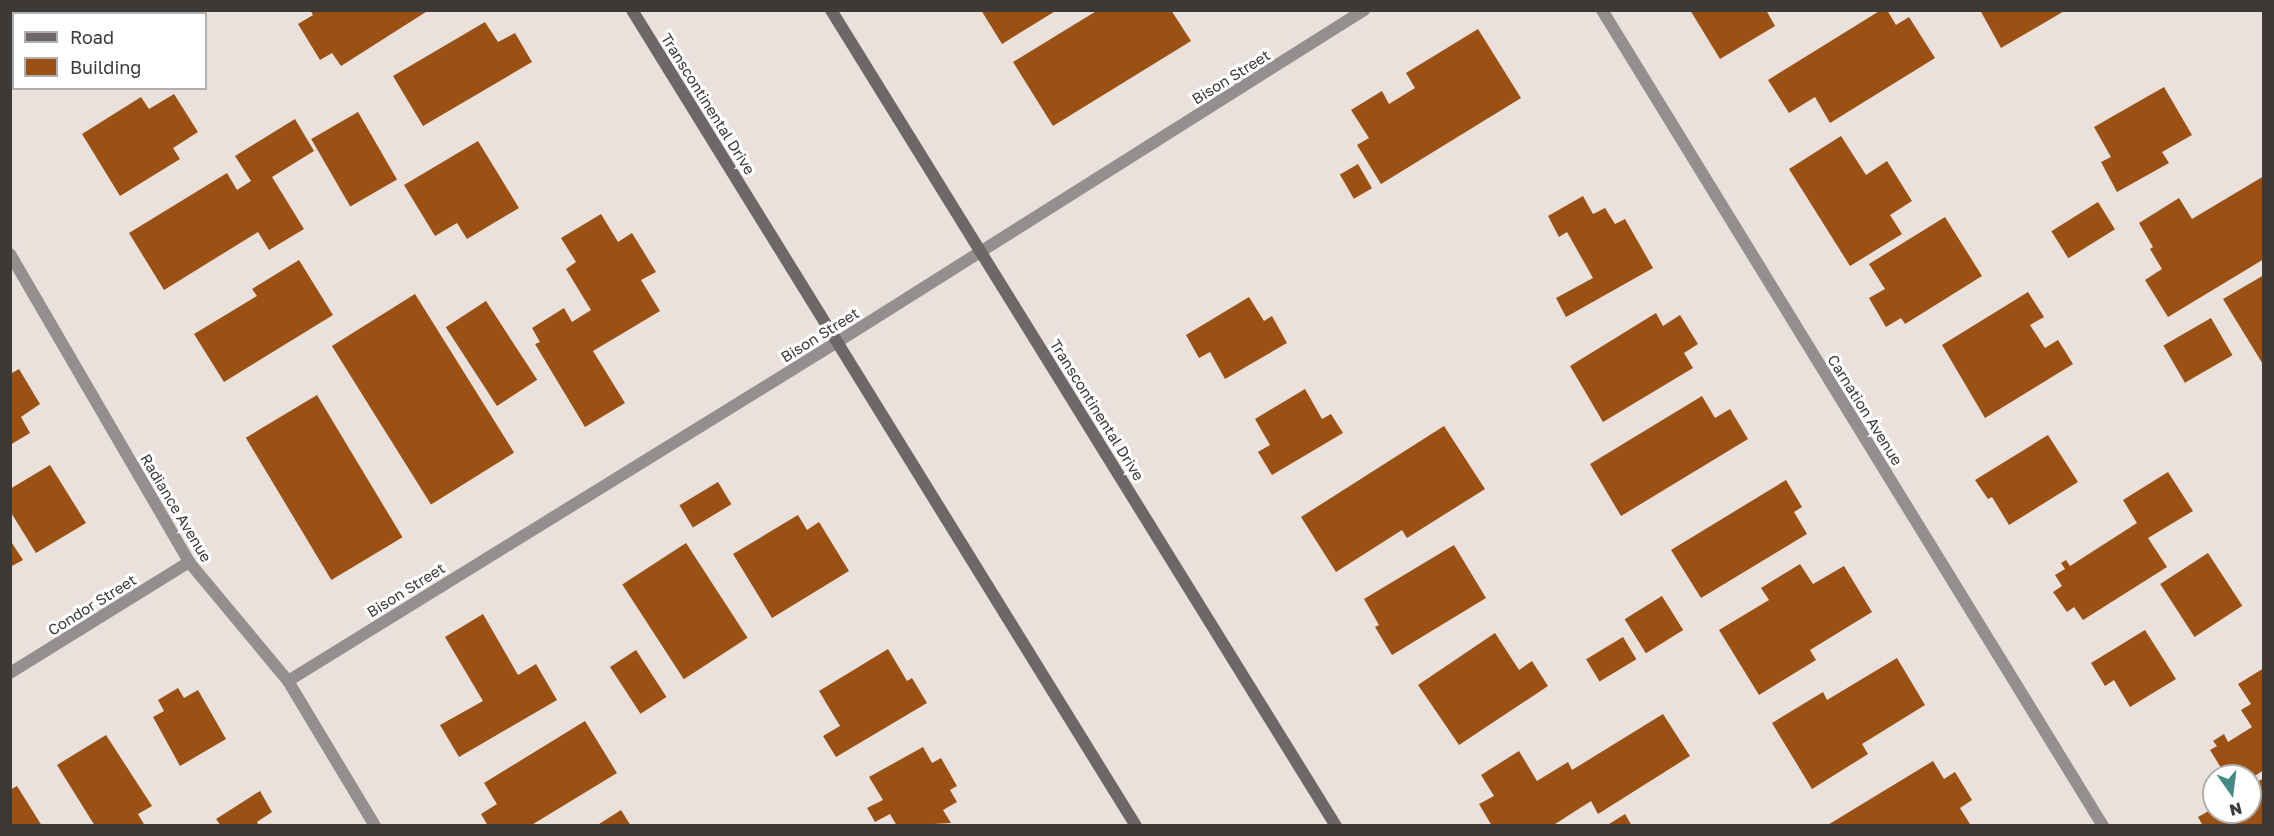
<!DOCTYPE html>
<style>
body{margin:0}
#map{position:relative;width:2274px;height:836px;overflow:hidden;background:#eae1dc;font-family:"Golos Text",sans-serif}
div>[style]{position:absolute}
[style*='--x']{left:calc(var(--x)*1px);top:calc(var(--y)*1px);width:calc(var(--w)*1px);rotate:calc(var(--a)*1deg)}
.building>*{inset:0;background:#9b5113;transform-origin:0 0}
.street>*{height:12px;margin:-6px;padding:0 6px;transform-origin:6px;border-radius:6px;background:#938f8f}
.secondary>*{height:12px;margin:-6px;padding:0 6px;transform-origin:6px;border-radius:6px;background:#6d6767}
span{translate:-50% -50%;white-space:nowrap;text-align:center;line-height:1.15;-webkit-text-stroke:6px #fff;paint-order:stroke}
.street-label{font-size:15px;color:#3c3937}
.frame{position:absolute;inset:0;border:12px solid #3c3937;pointer-events:none}
.legend{position:absolute;left:12px;top:12px;width:195px;height:78px;box-sizing:border-box;background:#fff;border:2px solid #b1b0af;margin:0;padding:8px 10px;list-style:none;font-size:18px;color:#3c3937}
.legend li{display:flex;align-items:center;gap:12px;height:30px}
.legend b{width:30px;border:2px solid #b1b0af}
.north{position:absolute;left:2202px;top:764px;width:60px;height:60px;box-sizing:border-box;background:#fff;border:2px solid #b1b0af;border-radius:50%;rotate:166deg;font-size:16px;font-weight:700;line-height:24px;text-align:center;color:#3c3937}
.north::after{content:'';display:block;margin:auto;width:21px;height:27px;background:#448a84;clip-path:polygon(50% 0,100% 100%,50% 72%,0 100%)}
</style>
<div id="map">
<div class="building">
<i style="clip-path:polygon(10px 10px,24px 10px,14px 14px,10px 18px)"></i>
<i style="clip-path:polygon(310px 10px,429px 10px,341px 66px,332px 53px,320px 60px,298px 24px,313px 15px)"></i>
<i style="clip-path:polygon(981px 10px,1057px 10px,1002px 44px)"></i>
<i style="clip-path:polygon(1098px 10px,1171px 10px,1191px 41px,1053px 126px,1013px 62px)"></i>
<i style="clip-path:polygon(1690px 10px,1766px 10px,1775px 26px,1720px 59px)"></i>
<i style="clip-path:polygon(1881px 10px,1887px 10px,1896px 25px,1909px 17px,1935px 58px,1830px 123px,1815px 97px,1789px 113px,1768px 80px)"></i>
<i style="clip-path:polygon(1980px 10px,2066px 10px,2001px 48px)"></i>
<i style="clip-path:polygon(485px 22px,498px 42px,515px 33px,532px 62px,423px 126px,393px 76px)"></i>
<i style="clip-path:polygon(1478px 29px,1521px 98px,1381px 184px,1357px 145px,1369px 138px,1351px 110px,1382px 91px,1389px 104px,1415px 88px,1406px 73px)"></i>
<i style="clip-path:polygon(2164px 87px,2192px 135px,2162px 152px,2169px 163px,2117px 192px,2101px 162px,2111px 157px,2094px 127px)"></i>
<i style="clip-path:polygon(174px 94px,198px 132px,173px 148px,180px 159px,120px 196px,82px 134px,141px 97px,149px 109px)"></i>
<i style="left:358px;top:112px;width:78px;height:54px;rotate:60deg"></i>
<i style="clip-path:polygon(295px 119px,314px 151px,272px 177px,304px 229px,269px 250px,258px 232px,164px 290px,129px 233px,227px 173px,237px 190px,251px 181px,235px 156px)"></i>
<i style="clip-path:polygon(1841px 136px,1866px 175px,1887px 161px,1912px 201px,1890px 215px,1902px 234px,1850px 266px,1789px 169px)"></i>
<i style="clip-path:polygon(478px 141px,519px 208px,467px 239px,457px 223px,435px 236px,404px 185px)"></i>
<i style="left:1358px;top:164px;width:28px;height:21px;rotate:60deg"></i>
<i style="clip-path:polygon(2264px 176px,2264px 259px,2168px 317px,2145px 280px,2162px 269px,2150px 249px,2153px 247px,2139px 223px,2179px 198px,2192px 219px)"></i>
<i style="clip-path:polygon(1583px 196px,1593px 214px,1605px 208px,1615px 224px,1625px 219px,1653px 268px,1566px 317px,1556px 298px,1593px 278px,1567px 232px,1559px 237px,1548px 216px)"></i>
<i style="left:2098px;top:202px;width:32px;height:55px;rotate:58deg"></i>
<i style="clip-path:polygon(601px 214px,618px 242px,632px 233px,656px 272px,641px 280px,660px 311px,593px 351px,625px 403px,585px 427px,535px 344px,540px 342px,532px 328px,564px 308px,572px 322px,591px 310px,566px 269px,576px 262px,561px 238px)"></i>
<i style="clip-path:polygon(1945px 217px,1982px 276px,1905px 324px,1901px 318px,1886px 327px,1869px 298px,1885px 289px,1869px 264px)"></i>
<i style="clip-path:polygon(299px 260px,333px 315px,224px 382px,194px 334px,257px 296px,252px 289px)"></i>
<i style="clip-path:polygon(2264px 275px,2264px 366px,2223px 299px)"></i>
<i style="clip-path:polygon(2028px 292px,2044px 317px,2030px 325px,2045px 348px,2058px 340px,2073px 364px,1985px 418px,1942px 345px)"></i>
<i style="left:415px;top:294px;width:187px;height:98px;rotate:58deg"></i>
<i style="clip-path:polygon(1249px 297px,1264px 321px,1272px 316px,1287px 343px,1225px 379px,1210px 352px,1199px 358px,1186px 335px)"></i>
<i style="left:486px;top:301px;width:94px;height:48px;rotate:57deg"></i>
<i style="clip-path:polygon(1656px 313px,1663px 326px,1680px 315px,1698px 344px,1684px 353px,1693px 368px,1603px 422px,1570px 366px)"></i>
<i style="left:2211px;top:318px;width:43px;height:55px;rotate:60deg"></i>
<i style="clip-path:polygon(19px 369px,40px 404px,21px 417px,30px 433px,10px 445px,10px 374px)"></i>
<i style="clip-path:polygon(1305px 389px,1322px 419px,1331px 414px,1343px 433px,1272px 475px,1258px 452px,1270px 445px,1255px 419px)"></i>
<i style="left:317px;top:395px;width:166px;height:83px;rotate:59deg"></i>
<i style="clip-path:polygon(1702px 396px,1715px 418px,1730px 409px,1748px 439px,1621px 516px,1590px 464px)"></i>
<i style="clip-path:polygon(1444px 426px,1485px 489px,1407px 538px,1402px 530px,1336px 572px,1301px 517px)"></i>
<i style="clip-path:polygon(2048px 435px,2078px 482px,2009px 525px,1992px 497px,1988px 499px,1975px 480px)"></i>
<i style="clip-path:polygon(50px 465px,86px 523px,36px 553px,10px 511px,10px 489px)"></i>
<i style="clip-path:polygon(2168px 472px,2193px 511px,2148px 538px,2167px 567px,2083px 620px,2074px 607px,2067px 612px,2053px 592px,2062px 586px,2055px 575px,2065px 569px,2061px 563px,2066px 560px,2070px 566px,2137px 523px,2123px 500px)"></i>
<i style="clip-path:polygon(1786px 480px,1802px 507px,1794px 512px,1807px 534px,1701px 598px,1671px 550px)"></i>
<i style="left:718px;top:482px;width:26px;height:45px;rotate:59deg"></i>
<i style="clip-path:polygon(798px 515px,807px 530px,819px 522px,849px 571px,772px 618px,733px 554px)"></i>
<i style="clip-path:polygon(10px 540px,23px 560px,10px 567px)"></i>
<i style="left:686px;top:543px;width:113px;height:76px;rotate:57deg"></i>
<i style="clip-path:polygon(1454px 545px,1486px 598px,1392px 655px,1375px 627px,1379px 625px,1364px 599px)"></i>
<i style="left:2208px;top:553px;width:63px;height:57px;rotate:57deg"></i>
<i style="clip-path:polygon(1800px 564px,1813px 584px,1844px 566px,1872px 612px,1810px 650px,1816px 660px,1759px 695px,1719px 630px,1769px 600px,1761px 588px)"></i>
<i style="left:1662px;top:596px;width:40px;height:44px;rotate:58deg"></i>
<i style="clip-path:polygon(483px 614px,518px 675px,536px 664px,557px 700px,459px 757px,440px 725px,483px 701px,445px 637px)"></i>
<i style="clip-path:polygon(2145px 630px,2176px 679px,2130px 707px,2114px 680px,2105px 686px,2091px 663px)"></i>
<i style="clip-path:polygon(1495px 633px,1519px 670px,1532px 661px,1548px 686px,1459px 745px,1418px 685px)"></i>
<i style="left:1623px;top:637px;width:26px;height:43px;rotate:59deg"></i>
<i style="clip-path:polygon(888px 649px,907px 681px,912px 678px,927px 703px,836px 757px,823px 736px,840px 726px,819px 691px)"></i>
<i style="left:636px;top:650px;width:56px;height:31px;rotate:57deg"></i>
<i style="clip-path:polygon(1897px 658px,1925px 705px,1862px 744px,1868px 754px,1812px 789px,1772px 723px,1823px 692px,1827px 700px)"></i>
<i style="clip-path:polygon(2264px 668px,2264px 770px,2250px 779px,2250px 776px,2226px 776px,2210px 750px,2217px 746px,2213px 741px,2224px 734px,2228px 742px,2252px 727px,2241px 710px,2251px 704px,2238px 684px)"></i>
<i style="clip-path:polygon(178px 688px,184px 698px,198px 690px,226px 739px,180px 766px,153px 717px,164px 711px,158px 700px)"></i>
<i style="clip-path:polygon(1663px 714px,1690px 756px,1598px 814px,1591px 801px,1552px 826px,1492px 826px,1479px 804px,1494px 796px,1481px 775px,1519px 751px,1537px 781px,1568px 762px,1572px 770px)"></i>
<i style="clip-path:polygon(585px 721px,617px 773px,530px 826px,488px 826px,481px 814px,497px 804px,484px 783px)"></i>
<i style="clip-path:polygon(106px 735px,152px 806px,138px 814px,145px 826px,95px 826px,57px 765px)"></i>
<i style="clip-path:polygon(923px 747px,932px 763px,941px 758px,957px 786px,950px 790px,957px 802px,943px 810px,951px 823px,897px 826px,890px 814px,875px 822px,867px 808px,883px 800px,869px 777px)"></i>
<i style="clip-path:polygon(1933px 761px,1944px 779px,1955px 772px,1972px 800px,1960px 808px,1970px 824px,1826px 826px)"></i>
<i style="clip-path:polygon(2264px 778px,2264px 826px,2203px 826px,2198px 817px,2214px 808px,2214px 812px,2250px 812px,2250px 786px)"></i>
<i style="clip-path:polygon(17px 786px,42px 826px,10px 826px,10px 790px)"></i>
<i style="clip-path:polygon(260px 791px,272px 812px,257px 822px,259px 826px,221px 826px,216px 819px)"></i>
<i style="clip-path:polygon(621px 810px,631px 826px,596px 826px)"></i>
<i style="clip-path:polygon(1625px 814px,1632px 826px,1606px 826px)"></i>
</div>
<div class="street">
<i style="--x:1602;--y:10;--w:958;--a:58.45"></i>
<i style="--x:10;--y:254;--w:356;--a:59.8"></i>
<i style="--x:189;--y:562;--w:155;--a:50.2"></i>
<i style="--x:288;--y:681;--w:169;--a:59"></i>
<i style="--x:10;--y:673;--w:211;--a:-31.8"></i>
<i style="--x:288;--y:681;--w:647;--a:-31.68"></i>
<i style="--x:839;--y:341;--w:621;--a:-32.23"></i>
</div>
<div class="secondary">
<i style="--x:632;--y:10;--w:959;--a:58.3"></i>
<i style="--x:831;--y:10;--w:960;--a:58.25"></i>
</div>
<div class="street-label">
<span style="left:1231px;top:77px;rotate:-32deg">Bison Street</span>
<span style="left:708px;top:104px;rotate:58deg">Transcontinental Drive</span>
<span style="left:820px;top:335px;rotate:-32deg">Bison Street</span>
<span style="left:1097px;top:410px;rotate:58deg">Transcontinental Drive</span>
<span style="left:1865px;top:410px;rotate:58deg">Carnation Avenue</span>
<span style="left:176px;top:508px;rotate:59deg">Radiance Avenue</span>
<span style="left:406px;top:590px;rotate:-32deg">Bison Street</span>
<span style="left:92px;top:605px;rotate:-32deg">Condor Street</span>
</div>
<div class="frame"></div>
<ul class="legend">
<li><b style="height:8px;background:#6d6767"></b>Road</li>
<li><b style="height:16px;background:#9b5113"></b>Building</li>
</ul>
<div class="north">N</div>
</div>
